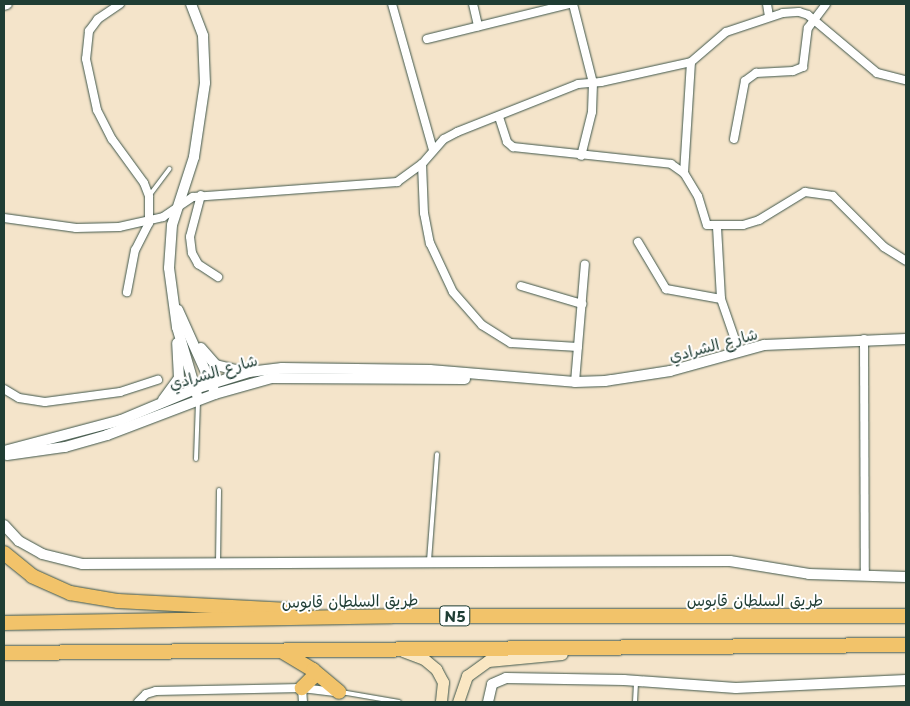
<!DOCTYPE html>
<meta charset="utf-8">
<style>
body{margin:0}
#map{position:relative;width:910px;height:706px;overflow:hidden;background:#f4e4ca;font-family:"Playpen Sans","Playpen Sans Arabic",sans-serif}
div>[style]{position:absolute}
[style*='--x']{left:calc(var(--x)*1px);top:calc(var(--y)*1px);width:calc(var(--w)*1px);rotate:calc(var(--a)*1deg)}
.roads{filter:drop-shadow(0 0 1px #3f564a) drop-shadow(0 0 1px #3f564a)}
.service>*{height:4px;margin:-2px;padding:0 2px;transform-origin:2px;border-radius:2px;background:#fff}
.minor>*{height:8px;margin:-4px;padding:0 4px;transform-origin:4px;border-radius:4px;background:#fff}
.tertiary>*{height:10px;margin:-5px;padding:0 5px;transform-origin:5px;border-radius:5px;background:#fff}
.secondary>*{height:11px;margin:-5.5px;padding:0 5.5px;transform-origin:5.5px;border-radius:5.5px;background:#fae7c3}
.trunk>*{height:14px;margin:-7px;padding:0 7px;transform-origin:7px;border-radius:7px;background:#f2c36a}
span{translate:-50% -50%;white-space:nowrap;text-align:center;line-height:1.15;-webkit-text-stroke:4px #fff;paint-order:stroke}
.shield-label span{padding:1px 4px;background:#fff;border:1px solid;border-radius:4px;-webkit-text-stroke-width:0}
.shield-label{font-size:15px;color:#1f3d34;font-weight:700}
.street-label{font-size:16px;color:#1f3d34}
.frame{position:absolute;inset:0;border:5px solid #1f3d34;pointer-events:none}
</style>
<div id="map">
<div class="roads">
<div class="service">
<i style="--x:149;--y:196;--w:34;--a:-53"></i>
<i style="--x:196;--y:459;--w:58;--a:-88"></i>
<i style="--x:429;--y:561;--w:107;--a:-85.7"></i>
<i style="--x:218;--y:563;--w:73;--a:-89.2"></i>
<i style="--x:341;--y:692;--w:59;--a:9.8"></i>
<i style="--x:635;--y:702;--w:21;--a:-87"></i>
</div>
<div class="minor">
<i style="--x:120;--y:4;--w:27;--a:146"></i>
<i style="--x:98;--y:19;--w:15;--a:127"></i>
<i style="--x:89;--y:31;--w:28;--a:96"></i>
<i style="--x:86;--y:59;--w:52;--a:77.8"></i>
<i style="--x:97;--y:110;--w:33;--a:63"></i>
<i style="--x:112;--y:139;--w:54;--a:54"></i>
<i style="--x:144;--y:183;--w:14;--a:69"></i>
<i style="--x:149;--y:196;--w:27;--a:90"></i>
<i style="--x:149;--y:223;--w:30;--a:117"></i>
<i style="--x:135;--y:250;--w:43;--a:100.8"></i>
<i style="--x:392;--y:4;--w:152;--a:74.3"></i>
<i style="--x:473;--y:4;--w:23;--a:77"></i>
<i style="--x:573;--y:4;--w:81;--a:75.8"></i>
<i style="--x:593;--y:83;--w:29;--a:92"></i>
<i style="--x:592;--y:112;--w:45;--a:104"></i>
<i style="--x:767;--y:4;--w:12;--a:81"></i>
<i style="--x:427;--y:39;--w:146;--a:-13.8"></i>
<i style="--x:499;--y:117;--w:26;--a:72"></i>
<i style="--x:507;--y:142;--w:8;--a:40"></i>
<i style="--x:513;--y:147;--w:159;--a:6.1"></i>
<i style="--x:671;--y:164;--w:16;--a:35"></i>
<i style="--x:684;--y:173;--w:27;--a:59"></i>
<i style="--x:698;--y:196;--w:30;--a:73"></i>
<i style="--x:707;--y:225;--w:36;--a:0"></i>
<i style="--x:743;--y:225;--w:17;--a:-17"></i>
<i style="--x:759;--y:220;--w:54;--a:-31.3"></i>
<i style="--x:805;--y:192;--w:28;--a:8"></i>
<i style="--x:833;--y:196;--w:72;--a:45"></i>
<i style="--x:884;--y:247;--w:26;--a:32"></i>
<i style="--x:734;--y:139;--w:59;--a:-79.3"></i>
<i style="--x:745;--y:81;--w:14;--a:-36"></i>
<i style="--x:756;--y:73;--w:37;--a:-3"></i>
<i style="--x:793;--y:71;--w:11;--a:-22"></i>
<i style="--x:803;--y:67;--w:39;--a:-83"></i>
<i style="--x:808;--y:28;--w:30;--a:-53"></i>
<i style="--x:422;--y:164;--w:49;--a:87.7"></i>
<i style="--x:424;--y:213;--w:31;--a:79"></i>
<i style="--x:430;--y:243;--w:54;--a:64.9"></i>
<i style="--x:453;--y:292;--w:44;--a:48.7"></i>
<i style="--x:482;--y:325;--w:34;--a:32"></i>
<i style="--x:511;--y:343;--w:67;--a:3.4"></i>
<i style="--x:684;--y:173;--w:111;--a:-86.4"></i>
<i style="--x:201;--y:195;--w:43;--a:104.7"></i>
<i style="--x:190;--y:237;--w:16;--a:83"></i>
<i style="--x:192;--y:253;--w:13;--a:61"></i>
<i style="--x:198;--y:264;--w:24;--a:33"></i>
<i style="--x:4;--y:218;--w:73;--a:7.9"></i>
<i style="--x:76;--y:228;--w:43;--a:-1.3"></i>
<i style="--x:119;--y:227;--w:45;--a:-12.8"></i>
<i style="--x:163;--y:217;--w:36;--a:-34"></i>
<i style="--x:193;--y:197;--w:205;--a:-4.2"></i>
<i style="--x:397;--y:182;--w:31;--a:-36"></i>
<i style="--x:422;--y:164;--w:33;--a:-49"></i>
<i style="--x:444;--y:139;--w:15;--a:-28"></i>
<i style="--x:457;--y:132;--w:130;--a:-21.6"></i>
<i style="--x:578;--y:84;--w:23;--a:-5"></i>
<i style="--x:601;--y:82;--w:92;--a:-12.5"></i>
<i style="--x:691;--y:62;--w:46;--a:-40.6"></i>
<i style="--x:726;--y:32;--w:60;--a:-18.4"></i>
<i style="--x:783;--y:13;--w:16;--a:-4"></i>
<i style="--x:799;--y:12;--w:9;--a:18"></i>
<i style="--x:808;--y:15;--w:90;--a:40"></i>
<i style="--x:877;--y:73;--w:30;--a:14"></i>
<i style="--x:717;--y:227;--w:72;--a:86.8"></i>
<i style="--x:721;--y:299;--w:55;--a:70.9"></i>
<i style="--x:638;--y:242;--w:55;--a:59.2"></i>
<i style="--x:666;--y:289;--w:56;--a:10.3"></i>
<i style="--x:521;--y:286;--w:64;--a:16.4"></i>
<i style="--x:864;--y:339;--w:237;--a:89.8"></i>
<i style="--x:575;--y:382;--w:118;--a:-85.2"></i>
<i style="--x:4;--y:389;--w:17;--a:31"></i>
<i style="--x:19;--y:398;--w:26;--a:9"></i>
<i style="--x:45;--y:402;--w:76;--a:-7.6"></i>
<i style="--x:120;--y:392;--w:40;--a:-18"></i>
<i style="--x:302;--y:688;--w:14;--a:86"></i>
<i style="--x:138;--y:702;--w:11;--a:-45"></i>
<i style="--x:146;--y:694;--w:10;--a:-17"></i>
<i style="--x:156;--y:691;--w:146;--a:-1.2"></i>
<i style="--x:302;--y:688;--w:35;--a:7"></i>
</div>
<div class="tertiary">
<i style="--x:191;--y:4;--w:34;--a:69"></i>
<i style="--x:203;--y:36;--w:47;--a:87.6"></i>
<i style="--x:205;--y:83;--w:75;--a:98.5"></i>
<i style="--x:194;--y:157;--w:71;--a:107.9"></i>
<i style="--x:172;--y:225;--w:43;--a:94"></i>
<i style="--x:169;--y:268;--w:60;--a:82.3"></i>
<i style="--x:177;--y:327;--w:71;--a:73.6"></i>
<i style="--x:4;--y:5;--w:3;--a:-18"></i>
<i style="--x:178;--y:310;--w:88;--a:65.8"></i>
<i style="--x:201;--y:348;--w:23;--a:49"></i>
<i style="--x:216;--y:365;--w:30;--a:14"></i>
<i style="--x:163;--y:400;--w:27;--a:-54"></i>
<i style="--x:179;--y:378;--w:35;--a:-93"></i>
<i style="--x:4;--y:451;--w:121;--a:-14.8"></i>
<i style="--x:121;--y:420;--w:80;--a:-22.7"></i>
<i style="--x:195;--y:389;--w:57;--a:-17.5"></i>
<i style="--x:249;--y:372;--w:33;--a:-7"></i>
<i style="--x:282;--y:368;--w:148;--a:0.8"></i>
<i style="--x:430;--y:370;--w:145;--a:4.7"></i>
<i style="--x:575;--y:382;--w:30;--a:-2"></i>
<i style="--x:605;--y:381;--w:66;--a:-8.7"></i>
<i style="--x:670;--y:371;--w:98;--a:-15.5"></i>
<i style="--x:764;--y:345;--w:142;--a:-2.4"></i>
<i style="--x:7;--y:455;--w:59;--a:-7.9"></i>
<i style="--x:65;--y:447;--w:44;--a:-15.9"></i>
<i style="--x:107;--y:435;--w:116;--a:-20.8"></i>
<i style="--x:215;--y:394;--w:59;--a:-15.7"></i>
<i style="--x:272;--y:378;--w:193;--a:0.3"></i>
<i style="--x:4;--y:525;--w:22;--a:47"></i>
<i style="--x:19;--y:541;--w:26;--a:29"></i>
<i style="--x:42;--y:554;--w:41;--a:14"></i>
<i style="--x:82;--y:564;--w:648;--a:-0.27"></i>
<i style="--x:730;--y:561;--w:80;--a:9.3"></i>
<i style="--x:809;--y:574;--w:97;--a:1.8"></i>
<i style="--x:488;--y:702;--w:18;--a:-77"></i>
<i style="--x:492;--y:684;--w:15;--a:-23"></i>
<i style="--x:506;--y:678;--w:118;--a:1"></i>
<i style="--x:624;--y:680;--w:112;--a:4.1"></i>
<i style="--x:736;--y:688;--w:170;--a:-2.7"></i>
</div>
<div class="secondary">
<i style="--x:403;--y:651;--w:22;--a:21"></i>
<i style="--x:424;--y:659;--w:16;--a:40"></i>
<i style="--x:436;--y:669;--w:15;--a:62"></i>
<i style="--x:443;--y:682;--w:20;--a:96"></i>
<i style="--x:458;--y:702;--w:28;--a:-71"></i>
<i style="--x:467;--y:676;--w:26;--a:-36"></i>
<i style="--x:488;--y:661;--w:74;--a:-5.4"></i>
</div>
<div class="trunk">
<i style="--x:4;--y:553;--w:36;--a:39"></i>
<i style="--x:32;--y:576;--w:42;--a:24.1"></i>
<i style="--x:70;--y:593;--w:49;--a:9.5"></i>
<i style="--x:118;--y:601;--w:171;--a:3"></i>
<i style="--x:4;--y:623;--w:388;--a:-1"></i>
<i style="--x:392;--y:616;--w:514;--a:0"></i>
<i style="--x:283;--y:652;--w:35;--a:31"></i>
<i style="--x:313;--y:670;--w:7;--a:90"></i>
<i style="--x:313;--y:677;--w:16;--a:135"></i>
<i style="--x:4;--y:653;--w:902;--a:-0.51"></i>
<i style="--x:313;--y:670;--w:34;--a:40"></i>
</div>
</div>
<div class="shield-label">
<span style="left:455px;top:616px">N5</span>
</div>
<div class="street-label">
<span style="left:713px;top:344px;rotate:-15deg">شارع الشرادي</span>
<span style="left:213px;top:371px;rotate:-16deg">شارع الشرادي</span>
<span style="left:755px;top:599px">طريق السلطان قابوس</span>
<span style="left:350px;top:600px;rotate:-1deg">طريق السلطان قابوس</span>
</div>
<div class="frame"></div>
</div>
